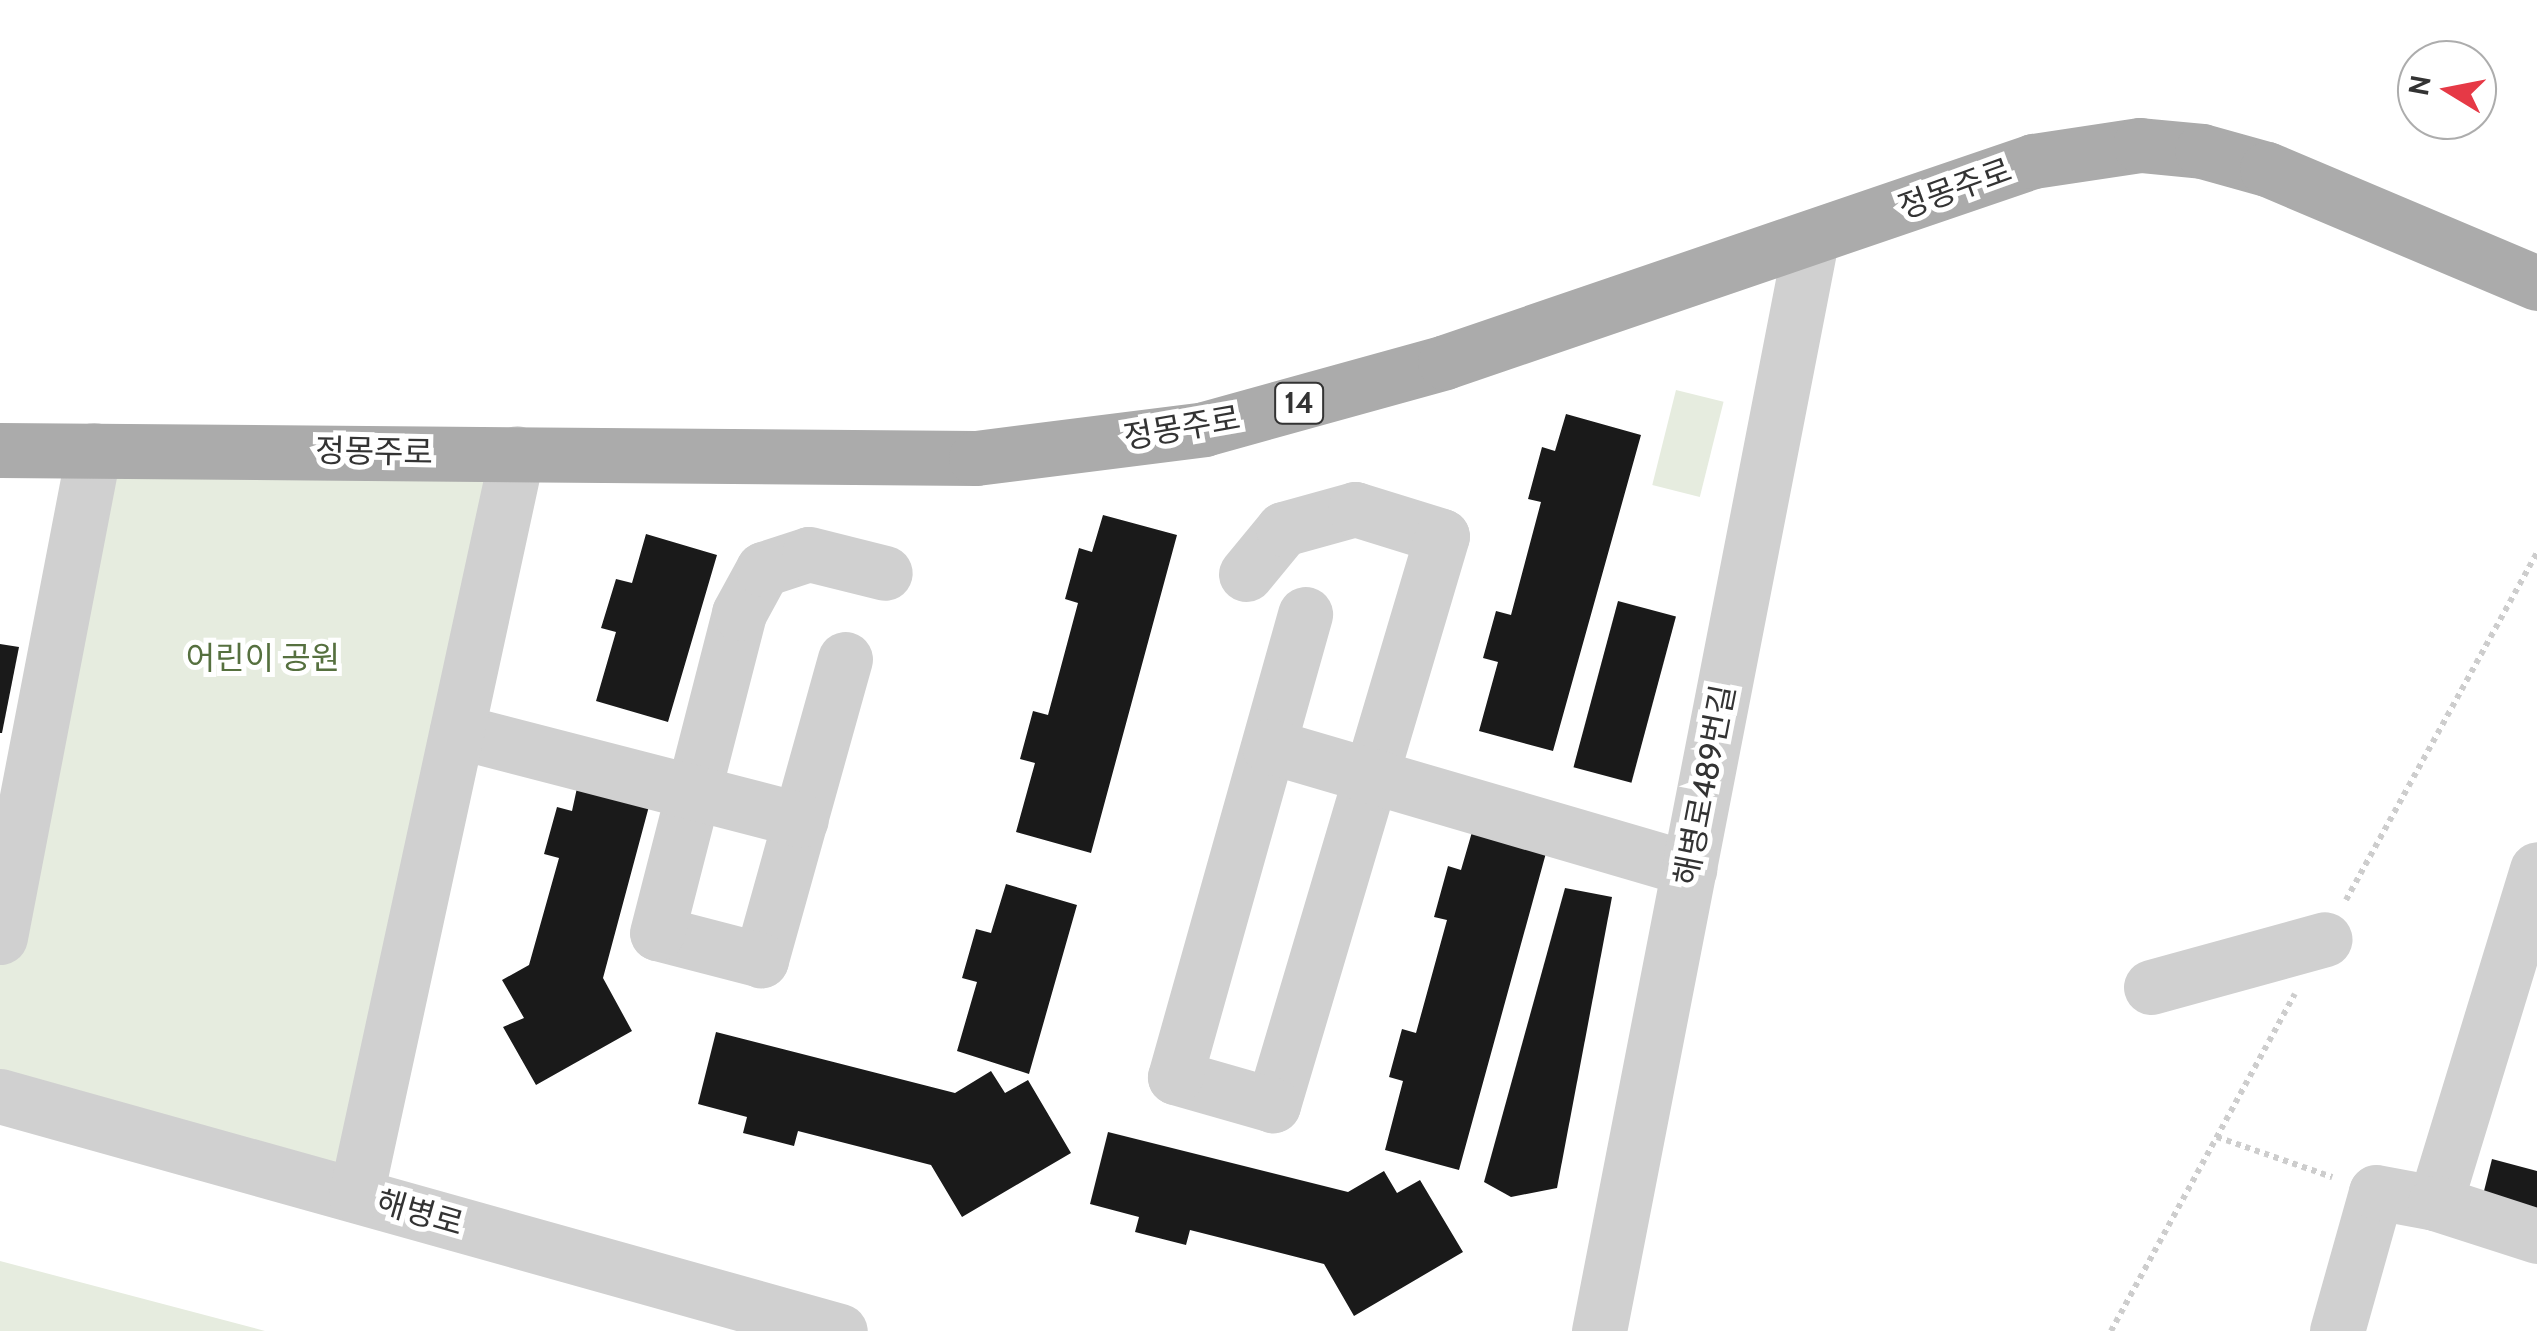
<!DOCTYPE html>
<meta charset="utf-8">
<style>
body{margin:0}
#map{position:relative;width:2537px;height:1331px;overflow:hidden;background:#fff;font-family:Cabin,"Noto Sans KR",sans-serif}
div>[style]{position:absolute}
[style*='--x']{left:calc(var(--x)*1px);top:calc(var(--y)*1px);width:calc(var(--w)*1px);rotate:calc(var(--a)*1deg)}
.green>*{inset:0;background:#e6ecdf;transform-origin:0 0}
.building>*{inset:0;background:#1a1a1a;transform-origin:0 0}
.path>*{height:6px;margin-top:-3px;transform-origin:0;background:repeating-linear-gradient(90deg,#cdcdcd 0 5px,transparent 0 10px)}
.minor>*{height:55px;margin:-27.5px;padding:0 27.5px;transform-origin:27.5px;border-radius:27.5px;background:#d0d0d0}
.major>*{height:55px;margin:-27.5px;padding:0 27.5px;transform-origin:27.5px;border-radius:27.5px;background:#ababab}
span{translate:-50% -50%;white-space:nowrap;text-align:center;line-height:1.15;-webkit-text-stroke:10px #fff;paint-order:stroke}
.shield-label span{padding:2px 8px;background:#fff;border:2px solid;border-radius:8px;-webkit-text-stroke-width:0}
.shield-label{font-size:30px;color:#333;font-weight:700}
.street-label{font-size:32px;color:#333}
.park-label{font-size:32px;color:#56703f}
.north{position:absolute;left:2397px;top:40px;width:100px;height:100px;box-sizing:border-box;background:#fff;border:2px solid #adadad;border-radius:50%;rotate:280deg;font-size:28px;font-weight:700;line-height:40px;text-align:center;color:#333}
.north::after{content:'';display:block;margin:auto;width:35px;height:45px;background:#e63946;clip-path:polygon(50% 0,100% 100%,50% 72%,0 100%)}
</style>
<div id="map">
<div class="green">
<i style="left:1676px;top:390px;width:49px;height:98px;rotate:14deg"></i>
<i style="clip-path:polygon(94px 450px,517px 453px,356px 1195px,0 1096px,0 937px)"></i>
<i style="clip-path:polygon(0 1261px,265px 1331px,0 1331px)"></i>
</div>
<div class="building">
<i style="clip-path:polygon(1566px 414px,1641px 435px,1553px 751px,1479px 731px,1498px 662px,1483px 658px,1496px 611px,1511px 615px,1541px 502px,1528px 499px,1542px 447px,1555px 451px)"></i>
<i style="clip-path:polygon(1103px 515px,1177px 535px,1091px 853px,1016px 832px,1035px 763px,1020px 759px,1033px 711px,1048px 715px,1078px 603px,1065px 599px,1079px 548px,1092px 552px)"></i>
<i style="clip-path:polygon(646px 534px,717px 555px,668px 722px,596px 701px,616px 632px,601px 628px,616px 579px,632px 583px)"></i>
<i style="left:1618px;top:601px;width:60px;height:172px;rotate:15deg"></i>
<i style="clip-path:polygon(0 644px,19px 647px,2px 733px,0 733px)"></i>
<i style="clip-path:polygon(580px 774px,652px 795px,603px 978px,632px 1031px,536px 1085px,503px 1027px,524px 1018px,502px 980px,529px 965px,559px 858px,544px 854px,557px 807px,572px 811px)"></i>
<i style="clip-path:polygon(1472px 832px,1546px 853px,1459px 1170px,1385px 1150px,1403px 1081px,1389px 1077px,1402px 1029px,1416px 1033px,1447px 920px,1434px 917px,1448px 866px,1461px 870px)"></i>
<i style="clip-path:polygon(1006px 884px,1077px 905px,1029px 1074px,957px 1051px,977px 982px,962px 978px,976px 929px,991px 933px)"></i>
<i style="clip-path:polygon(1565px 888px,1612px 897px,1557px 1188px,1511px 1197px,1484px 1182px)"></i>
<i style="clip-path:polygon(716px 1032px,955px 1093px,991px 1071px,1005px 1093px,1028px 1080px,1071px 1153px,962px 1217px,931px 1165px,798px 1131px,794px 1146px,743px 1133px,747px 1117px,698px 1104px)"></i>
<i style="clip-path:polygon(1108px 1132px,1348px 1192px,1384px 1171px,1397px 1193px,1420px 1180px,1463px 1252px,1354px 1316px,1324px 1264px,1190px 1230px,1186px 1245px,1135px 1232px,1139px 1217px,1090px 1204px)"></i>
<i style="clip-path:polygon(2492px 1159px,2537px 1171px,2537px 1213px,2482px 1199px)"></i>
</div>
<div class="path">
<i style="--x:2346;--y:900;--w:397;--a:-61.2"></i>
<i style="--x:2217;--y:1137;--w:122;--a:19.2"></i>
<i style="--x:2111;--y:1331;--w:384;--a:-61.4"></i>
</div>
<div class="minor">
<i style="--x:1246;--y:574;--w:58;--a:-50.6"></i>
<i style="--x:1283;--y:529;--w:75;--a:-15.5"></i>
<i style="--x:1355;--y:509;--w:91;--a:17.2"></i>
<i style="--x:1442;--y:536;--w:594;--a:106.54"></i>
<i style="--x:1273;--y:1105;--w:102;--a:-164.1"></i>
<i style="--x:1175;--y:1077;--w:481;--a:-74.3"></i>
<i style="--x:845;--y:659;--w:313;--a:105.6"></i>
<i style="--x:761;--y:960;--w:107;--a:-165.4"></i>
<i style="--x:657;--y:933;--w:330;--a:-75.6"></i>
<i style="--x:739;--y:613;--w:50;--a:-61.4"></i>
<i style="--x:763;--y:569;--w:48;--a:-18.1"></i>
<i style="--x:809;--y:554;--w:78;--a:14"></i>
<i style="--x:457;--y:731;--w:355;--a:14.5"></i>
<i style="--x:1269;--y:746;--w:438;--a:16.3"></i>
<i style="--x:0;--y:937;--w:496;--a:-79.1"></i>
<i style="--x:2151;--y:987;--w:180;--a:-15.4"></i>
<i style="--x:0;--y:1096;--w:872;--a:15.63"></i>
<i style="--x:356;--y:1195;--w:759;--a:-77.76"></i>
<i style="--x:2435;--y:1203;--w:349;--a:-73"></i>
<i style="--x:1599;--y:1331;--w:1111;--a:-79"></i>
<i style="--x:2337;--y:1331;--w:144;--a:-74.3"></i>
<i style="--x:2376;--y:1192;--w:60;--a:10.6"></i>
<i style="--x:2435;--y:1203;--w:107;--a:17.9"></i>
</div>
<div class="major">
<i style="--x:0;--y:450;--w:976;--a:0.47"></i>
<i style="--x:976;--y:458;--w:230;--a:-7.2"></i>
<i style="--x:1204;--y:429;--w:250;--a:-15.5"></i>
<i style="--x:1445;--y:362;--w:621;--a:-18.87"></i>
<i style="--x:2033;--y:161;--w:108;--a:-8.5"></i>
<i style="--x:2140;--y:145;--w:62;--a:5.5"></i>
<i style="--x:2202;--y:151;--w:67;--a:15.5"></i>
<i style="--x:2267;--y:169;--w:293;--a:22.9"></i>
</div>
<div class="shield-label">
<span style="left:1299px;top:403px">14</span>
</div>
<div class="street-label">
<span style="left:1955px;top:189px;rotate:-20deg">정몽주로</span>
<span style="left:1182px;top:428px;rotate:-10deg">정몽주로</span>
<span style="left:374px;top:452px;rotate:1deg">정몽주로</span>
<span style="left:1705px;top:785px;rotate:-79deg">해병로489번길</span>
<span style="left:420px;top:1213px;rotate:16deg">해병로</span>
</div>
<div class="park-label">
<span style="left:263px;top:658px">어린이 공원</span>
</div>
<div class="north">N</div>
</div>
